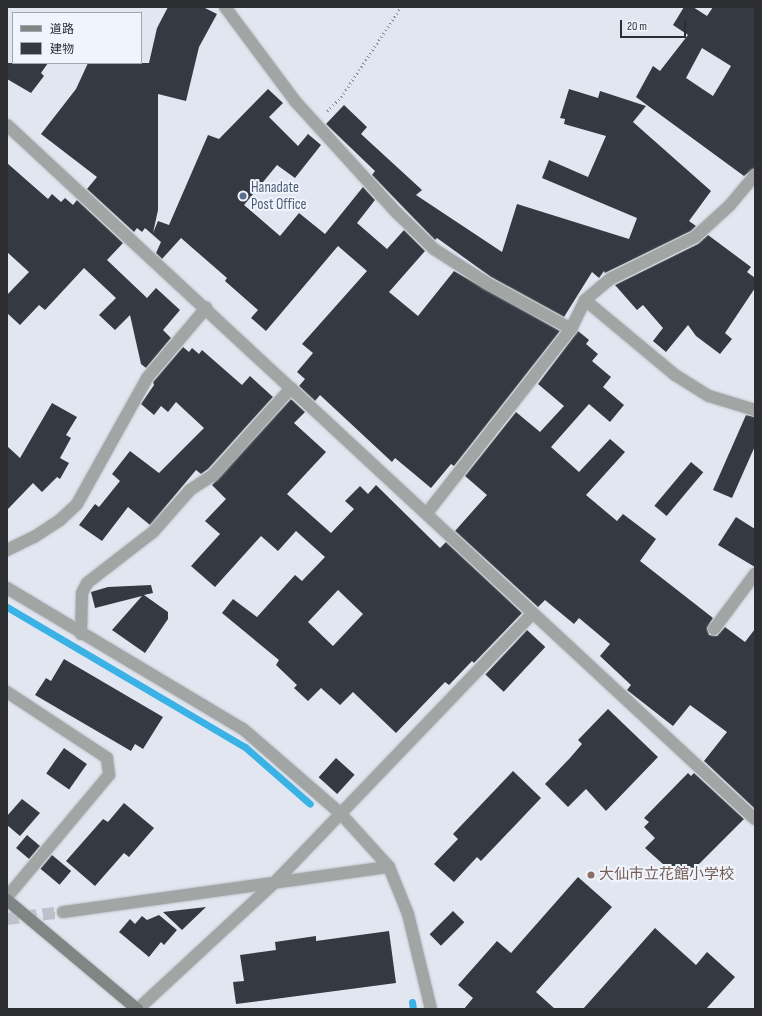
<!DOCTYPE html>
<meta charset="utf-8">
<style>
body{margin:0}
#map{position:relative;width:762px;height:1016px;overflow:hidden;background:#e2e6f0;font-family:"Sofia Sans Condensed","Noto Sans JP",sans-serif}
div>[style]{position:absolute}
[style*='--x']{left:calc(var(--x)*1px);top:calc(var(--y)*1px);width:calc(var(--w)*1px);rotate:calc(var(--a)*1deg)}
.stream>*{height:7px;margin:-3.5px;padding:0 3.5px;transform-origin:3.5px;border-radius:3.5px;background:#3bb2e6}
.building>*{inset:0;background:#353941;transform-origin:0 0}
.street-tunnel>*{height:12px;margin-top:-6px;transform-origin:0;background:repeating-linear-gradient(90deg,#bec1ca 0 12px,transparent 0 18px)}
.path>*{height:2.5px;margin-top:-1.25px;transform-origin:0;background:repeating-linear-gradient(90deg,#898c93 0 1px,transparent 0 4px)}
.roads{filter:drop-shadow(0 0 1px #bec1ca) drop-shadow(0 0 1px #bec1ca)}
.street>*{height:12px;margin:-6px;padding:0 6px;transform-origin:6px;border-radius:6px;background:#a1a6a4}
.secondary>*{height:12px;margin:-6px;padding:0 6px;transform-origin:6px;border-radius:6px;background:#7f8683}
.dots>*{width:11px;height:11px;translate:-50% -50%;box-sizing:border-box;border:2px solid #eff4fd;border-radius:50%}
span{translate:-50% -50%;white-space:nowrap;text-align:center;line-height:1.15;-webkit-text-stroke:4px #eff4fd;paint-order:stroke}
.service-label{font-size:15px;color:#4e5e75}
.left{translate:0 -50%;text-align:left}
.education-label{font-size:15px;color:#785e54}
.frame{position:absolute;inset:0;border:8px solid #2c2e32;pointer-events:none}
.legend{position:absolute;left:12px;top:12px;width:130px;height:52px;box-sizing:border-box;background:#eff4fd;border:1px solid #a1a5ac;margin:0;padding:5px 7px;list-style:none;font-size:12px;color:#2c2e32}
.legend li{display:flex;align-items:center;gap:8px;height:20px}
.legend b{width:20px;border:1px solid #a1a5ac}
.scale{position:absolute;left:620px;top:20px;width:66px;height:18px;box-sizing:border-box;border:2px solid #2c2e32;border-top:0;padding-left:5px;font-size:12px;line-height:14px;white-space:nowrap;color:#2c2e32;-webkit-text-stroke:3px #eff4fd;paint-order:stroke}
</style>
<div id="map">
<div class="stream">
<i style="--x:7;--y:607;--w:276;--a:30.5"></i>
<i style="--x:245;--y:747;--w:86;--a:41.2"></i>
<i style="--x:412;--y:1002;--w:7;--a:82"></i>
</div>
<div class="building">
<i style="clip-path:polygon(168px 7px,203px 7px,217px 14px,199px 47px,186px 101px,158px 94px,158px 210px,153px 233px,158px 221px,169px 225px,208px 135px,219px 139px,268px 89px,283px 103px,269px 117px,298px 146px,308px 134px,321px 145px,295px 178px,277px 165px,244px 205px,280px 236px,299px 213px,325px 234px,363px 187px,375px 200px,357px 223px,387px 249px,404px 230px,425px 251px,389px 292px,418px 316px,454px 271px,560px 331px,454px 466px,451px 464px,431px 488px,395px 458px,392px 462px,320px 395px,315px 401px,299px 386px,305px 379px,297px 372px,313px 353px,302px 344px,367px 271px,338px 246px,266px 331px,251px 318px,258px 310px,225px 281px,227px 278px,181px 238px,162px 259px,156px 253px,161px 242px,145px 228px,142px 232px,137px 228px,134px 232px,87px 189px,97px 177px,41px 134px,76px 89px,88px 63px,149px 63px,157px 28px)"></i>
<i style="clip-path:polygon(evenodd,684px 7px,693px 7px,707px 16px,713px 7px,755px 7px,755px 168px,744px 176px,636px 97px,653px 66px,660px 71px,688px 35px,673px 25px,684px 7px,702px 48px,731px 66px,713px 96px,686px 78px,702px 48px)"></i>
<i style="clip-path:polygon(7px 63px,48px 63px,41px 73px,44px 76px,31px 93px,7px 79px)"></i>
<i style="clip-path:polygon(569px 89px,598px 98px,600px 91px,646px 106px,633px 122px,711px 191px,689px 221px,696px 226px,691px 231px,605px 273px,604px 271px,599px 278px,592px 272px,564px 317px,491px 277px,437px 238px,435px 240px,372px 175px,375px 171px,326px 124px,344px 105px,367px 127px,361px 134px,422px 190px,416px 195px,502px 252px,517px 204px,629px 239px,637px 218px,542px 178px,549px 160px,588px 177px,606px 136px,564px 124px,565px 119px,560px 118px)"></i>
<i style="clip-path:polygon(7px 163px,48px 199px,52px 194px,61px 202px,65px 198px,73px 205px,77px 200px,123px 243px,107px 260px,147px 298px,156px 288px,180px 310px,163px 330px,171px 338px,146px 368px,141px 364px,130px 315px,115px 330px,99px 315px,116px 298px,84px 268px,45px 310px,39px 305px,20px 325px,7px 313px,7px 295px,29px 272px,7px 252px)"></i>
<i style="clip-path:polygon(708px 235px,751px 267px,747px 272px,755px 278px,755px 288px,725px 333px,732px 339px,720px 354px,696px 336px,688px 325px,666px 352px,653px 341px,663px 328px,643px 305px,637px 310px,615px 285px,698px 244px)"></i>
<i style="clip-path:polygon(578px 331px,589px 340px,586px 344px,598px 354px,592px 361px,611px 377px,603px 387px,624px 405px,610px 422px,589px 404px,551px 447px,579px 472px,610px 439px,625px 452px,586px 495px,617px 521px,623px 514px,656px 539px,640px 561px,713px 618px,707px 628px,709px 635px,717px 636px,725px 627px,745px 642px,755px 629px,754px 808px,704px 761px,727px 732px,690px 705px,673px 726px,627px 690px,631px 685px,600px 656px,610px 644px,579px 618px,574px 624px,545px 600px,538px 607px,455px 531px,487px 495px,465px 476px,516px 412px,540px 432px,564px 406px,538px 384px)"></i>
<i style="clip-path:polygon(183px 347px,189px 352px,192px 348px,199px 354px,202px 350px,242px 385px,250px 376px,273px 397px,208px 469px,201px 474px,196px 470px,150px 525px,128px 507px,102px 541px,79px 525px,95px 504px,99px 507px,120px 481px,112px 474px,130px 451px,159px 473px,204px 428px,176px 402px,168px 412px,161px 406px,154px 415px,141px 404px,154px 385px,153px 382px)"></i>
<i style="clip-path:polygon(evenodd,291px 399px,305px 412px,294px 423px,326px 452px,287px 494px,331px 533px,354px 509px,345px 501px,360px 486px,368px 494px,376px 485px,440px 548px,446px 542px,522px 613px,474px 663px,472px 661px,449px 685px,445px 682px,396px 733px,353px 692px,340px 705px,321px 688px,308px 701px,294px 688px,297px 685px,276px 665px,279px 660px,222px 613px,233px 599px,257px 617px,295px 575px,302px 581px,325px 557px,296px 531px,278px 551px,261px 536px,215px 587px,191px 566px,220px 534px,205px 521px,226px 499px,212px 485px,291px 399px,338px 590px,363px 614px,333px 646px,308px 622px,338px 590px)"></i>
<i style="clip-path:polygon(52px 403px,77px 417px,66px 435px,71px 438px,60px 458px,69px 463px,60px 479px,57px 477px,42px 492px,33px 483px,7px 510px,7px 446px,20px 458px)"></i>
<i style="clip-path:polygon(746px 415px,755px 417px,755px 446px,732px 498px,713px 490px)"></i>
<i style="left:691px;top:462px;width:16px;height:57px;rotate:40deg"></i>
<i style="clip-path:polygon(736px 517px,755px 529px,755px 567px,718px 545px)"></i>
<i style="clip-path:polygon(151px 585px,153px 593px,144px 595px,168px 612px,168px 619px,145px 653px,112px 630px,142px 596px,95px 608px,91px 592px,108px 587px)"></i>
<i style="left:527px;top:630px;width:25px;height:61px;rotate:43deg"></i>
<i style="clip-path:polygon(64px 659px,163px 717px,143px 749px,135px 744px,131px 751px,35px 695px,46px 678px,51px 681px)"></i>
<i style="clip-path:polygon(608px 709px,658px 757px,606px 811px,586px 789px,568px 807px,545px 784px,570px 758px,582px 744px,578px 740px)"></i>
<i style="left:64px;top:748px;width:28px;height:31px;rotate:35deg"></i>
<i style="left:336px;top:758px;width:25px;height:26px;rotate:42deg"></i>
<i style="clip-path:polygon(513px 771px,541px 798px,481px 861px,477px 857px,454px 882px,434px 864px,458px 839px,453px 834px)"></i>
<i style="clip-path:polygon(688px 773px,691px 776px,694px 773px,744px 819px,682px 881px,645px 848px,655px 838px,644px 827px,649px 822px,644px 818px)"></i>
<i style="clip-path:polygon(22px 799px,40px 813px,20px 836px,7px 825px,7px 816px)"></i>
<i style="clip-path:polygon(124px 803px,154px 828px,129px 857px,124px 853px,95px 886px,66px 861px,103px 819px,108px 822px)"></i>
<i style="left:27px;top:835px;width:17px;height:17px;rotate:40deg"></i>
<i style="left:52px;top:855px;width:25px;height:18px;rotate:40deg"></i>
<i style="clip-path:polygon(578px 877px,612px 907px,536px 992px,555px 1009px,464px 1009px,473px 998px,458px 985px,497px 941px,511px 953px)"></i>
<i style="clip-path:polygon(206px 907px,182px 930px,163px 912px)"></i>
<i style="left:453px;top:911px;width:16px;height:33px;rotate:45deg"></i>
<i style="clip-path:polygon(159px 915px,177px 930px,164px 945px,161px 942px,149px 957px,119px 932px,130px 919px,135px 924px,142px 916px,147px 920px)"></i>
<i style="clip-path:polygon(655px 928px,696px 965px,707px 952px,735px 977px,706px 1009px,583px 1009px)"></i>
<i style="clip-path:polygon(389px 931px,396px 983px,236px 1004px,233px 982px,244px 981px,240px 955px,276px 950px,275px 942px,316px 936px,316px 941px)"></i>
</div>
<div class="street-tunnel">
<i style="--x:7;--y:919;--w:56;--a:-7.1"></i>
</div>
<div class="path">
<i style="--x:327;--y:111;--w:20;--a:-45"></i>
<i style="--x:341;--y:97;--w:108;--a:-56.3"></i>
</div>
<div class="roads">
<div class="street">
<i style="--x:225;--y:7;--w:117;--a:53.3"></i>
<i style="--x:295;--y:101;--w:151;--a:47.7"></i>
<i style="--x:397;--y:213;--w:52;--a:44.2"></i>
<i style="--x:434;--y:249;--w:63;--a:32.7"></i>
<i style="--x:487;--y:283;--w:96;--a:28.7"></i>
<i style="--x:7;--y:125;--w:1020;--a:42.86"></i>
<i style="--x:585;--y:300;--w:117;--a:39.8"></i>
<i style="--x:675;--y:375;--w:40;--a:32"></i>
<i style="--x:709;--y:396;--w:48;--a:16.9"></i>
<i style="--x:427;--y:513;--w:234;--a:-52"></i>
<i style="--x:571;--y:329;--w:32;--a:-64"></i>
<i style="--x:585;--y:300;--w:33;--a:-40"></i>
<i style="--x:610;--y:279;--w:95;--a:-26.3"></i>
<i style="--x:695;--y:237;--w:47;--a:-42.4"></i>
<i style="--x:730;--y:205;--w:39;--a:-50"></i>
<i style="--x:7;--y:550;--w:30;--a:-26"></i>
<i style="--x:34;--y:537;--w:31;--a:-33"></i>
<i style="--x:60;--y:520;--w:23;--a:-43"></i>
<i style="--x:77;--y:504;--w:144;--a:-60.9"></i>
<i style="--x:147;--y:378;--w:92;--a:-49.9"></i>
<i style="--x:7;--y:588;--w:275;--a:30.9"></i>
<i style="--x:243;--y:729;--w:130;--a:40.9"></i>
<i style="--x:341;--y:814;--w:72;--a:47.8"></i>
<i style="--x:389;--y:867;--w:51;--a:68"></i>
<i style="--x:408;--y:914;--w:98;--a:76.4"></i>
<i style="--x:714;--y:629;--w:69;--a:-53.3"></i>
<i style="--x:81;--y:634;--w:41;--a:-88.6"></i>
<i style="--x:82;--y:593;--w:11;--a:-63"></i>
<i style="--x:87;--y:583;--w:83;--a:-37.7"></i>
<i style="--x:153;--y:532;--w:56;--a:-48.6"></i>
<i style="--x:190;--y:490;--w:27;--a:-33"></i>
<i style="--x:213;--y:475;--w:117;--a:-48.1"></i>
<i style="--x:7;--y:692;--w:120;--a:33.4"></i>
<i style="--x:107;--y:758;--w:17;--a:83"></i>
<i style="--x:109;--y:775;--w:159;--a:129.9"></i>
<i style="--x:63;--y:912;--w:329;--a:-7.9"></i>
<i style="--x:138;--y:1009;--w:188;--a:-42.8"></i>
<i style="--x:276;--y:881;--w:370;--a:-46.2"></i>
</div>
<div class="secondary">
<i style="--x:7;--y:900;--w:170;--a:40"></i>
</div>
</div>
<div class="dots">
<i style="left:243px;top:196px;background:#5c6f8a"></i>
<i style="left:591px;top:875px;background:#8d6e63"></i>
</div>
<div class="service-label">
<span class="left" style="left:251px;top:196px">Hanadate<br>Post Office</span>
</div>
<div class="education-label">
<span class="left" style="left:599px;top:875px">大仙市立花館小学校</span>
</div>
<div class="frame"></div>
<ul class="legend">
<li><b style="height:5px;background:#7f8683"></b>道路</li>
<li><b style="height:11px;background:#353941"></b>建物</li>
</ul>
<div class="scale">20 m</div>
</div>
